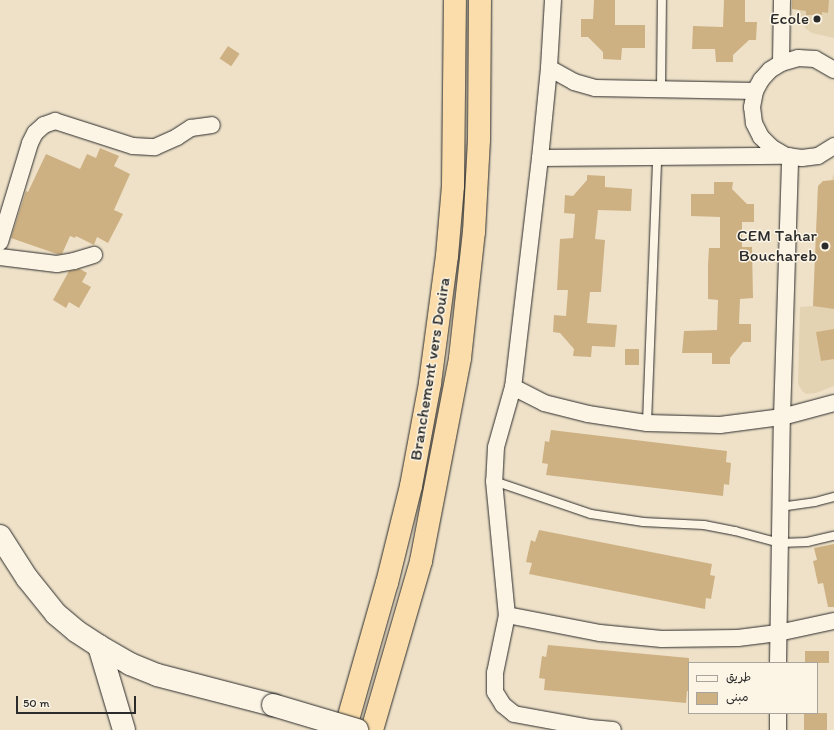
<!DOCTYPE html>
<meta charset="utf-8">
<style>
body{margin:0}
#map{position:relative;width:834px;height:730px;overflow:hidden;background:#eee1c8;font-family:Itim,"Playpen Sans Arabic",sans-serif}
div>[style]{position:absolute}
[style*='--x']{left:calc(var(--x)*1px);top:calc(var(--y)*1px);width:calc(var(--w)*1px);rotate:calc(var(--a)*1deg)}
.built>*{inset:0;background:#e4d3b3}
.building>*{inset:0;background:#ceb183;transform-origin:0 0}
.roads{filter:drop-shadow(0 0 1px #2b2b2b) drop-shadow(0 0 1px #2b2b2b)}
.service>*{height:8px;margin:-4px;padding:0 4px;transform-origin:4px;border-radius:4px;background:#fcf5e5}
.minor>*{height:16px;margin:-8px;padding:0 8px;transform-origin:8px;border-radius:8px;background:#fcf5e5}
.secondary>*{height:22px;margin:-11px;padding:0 11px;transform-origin:11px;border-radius:11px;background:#fcf5e5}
.motorway>*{height:22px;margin:-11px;padding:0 11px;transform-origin:11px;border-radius:11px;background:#faddab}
.bridges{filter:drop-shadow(0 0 1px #2b2b2b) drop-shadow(0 0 1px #2b2b2b)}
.secondary-bridge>*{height:22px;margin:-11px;padding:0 11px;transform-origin:11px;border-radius:11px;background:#fcf5e5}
.dots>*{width:11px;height:11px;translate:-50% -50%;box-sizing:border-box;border:2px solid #fcf5e5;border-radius:50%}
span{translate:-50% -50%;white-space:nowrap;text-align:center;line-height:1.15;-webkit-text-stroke:3px #fcf5e5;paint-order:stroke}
.poi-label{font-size:17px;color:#2b2b2b}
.right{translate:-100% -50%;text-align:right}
.street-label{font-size:17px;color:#2b2b2b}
.legend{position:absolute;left:688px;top:662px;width:130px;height:52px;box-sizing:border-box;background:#fcf5e5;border:1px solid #a8a49b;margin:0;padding:5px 7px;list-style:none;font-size:12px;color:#2b2b2b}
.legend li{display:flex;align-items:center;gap:8px;height:20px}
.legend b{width:20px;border:1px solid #a8a49b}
.scale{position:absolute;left:16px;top:696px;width:120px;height:18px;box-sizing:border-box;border:2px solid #2b2b2b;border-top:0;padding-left:5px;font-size:12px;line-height:14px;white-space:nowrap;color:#2b2b2b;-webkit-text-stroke:3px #fcf5e5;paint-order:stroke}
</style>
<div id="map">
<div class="built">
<i style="clip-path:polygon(800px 0,834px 0,834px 38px,812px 33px,806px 29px,800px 15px)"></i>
<i style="clip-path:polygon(834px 173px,834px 386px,816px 393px,806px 394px,802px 391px,798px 384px,800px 307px,813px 306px,818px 186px,823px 181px,831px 181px)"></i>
</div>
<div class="building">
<i style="clip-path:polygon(594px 0,615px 0,615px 25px,645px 25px,645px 48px,622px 48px,621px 60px,603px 59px,603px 52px,588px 37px,581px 37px,581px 19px,593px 19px)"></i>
<i style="clip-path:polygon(724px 0,745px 0,745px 22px,757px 22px,756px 40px,749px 40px,733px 55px,733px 62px,716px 62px,715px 49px,692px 49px,693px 26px,723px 27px)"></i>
<i style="clip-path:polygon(792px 0,829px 0,828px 13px,822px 12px,822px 15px,806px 15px,806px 11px,792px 9px)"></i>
<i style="left:228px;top:46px;width:14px;height:15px;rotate:34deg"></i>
<i style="clip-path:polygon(100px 148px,119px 156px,114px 166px,130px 174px,114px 210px,123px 214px,108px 243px,97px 237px,94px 245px,76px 236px,75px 238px,70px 236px,62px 254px,57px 254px,11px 238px,26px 191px,28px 192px,46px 154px,80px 169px,87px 154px,96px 158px)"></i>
<i style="clip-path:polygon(587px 175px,605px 176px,605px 187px,632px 189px,631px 211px,598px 210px,595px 239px,605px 240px,601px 292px,590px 292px,587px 323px,617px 325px,615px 347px,592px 346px,591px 357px,573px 356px,574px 349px,560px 333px,553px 332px,554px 315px,566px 316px,568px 290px,557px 290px,560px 239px,573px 238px,575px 214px,564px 213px,565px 195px,573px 196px,587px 180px)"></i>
<i style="clip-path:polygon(834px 180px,834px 309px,813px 306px,818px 186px,823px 181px)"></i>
<i style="clip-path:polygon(714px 182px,733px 182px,732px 189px,747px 204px,754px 204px,754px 222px,742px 222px,742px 247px,752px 247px,753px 298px,740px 299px,739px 324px,751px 324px,751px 342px,743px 342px,730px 358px,730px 364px,712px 364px,712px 353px,682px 353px,684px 331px,717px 330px,718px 300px,708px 299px,708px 265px,709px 248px,720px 248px,720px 217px,691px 216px,691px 194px,714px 194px)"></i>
<i style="clip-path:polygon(80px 269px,87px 273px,82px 282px,91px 287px,79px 308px,69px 302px,66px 308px,53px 300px,69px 271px)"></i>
<i style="clip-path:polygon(834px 329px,834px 359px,821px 361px,816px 332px)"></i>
<i style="left:625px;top:349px;width:14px;height:16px"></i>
<i style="clip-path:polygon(551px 430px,727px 451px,726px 462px,731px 463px,729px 485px,724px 484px,723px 496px,546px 475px,548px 464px,542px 463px,545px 441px,549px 442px)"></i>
<i style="clip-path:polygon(539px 530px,712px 564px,710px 575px,715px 576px,711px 599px,706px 598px,705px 609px,529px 574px,532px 563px,526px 562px,531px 540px,535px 542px)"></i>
<i style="clip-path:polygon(834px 544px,834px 607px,828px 607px,823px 583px,818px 584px,813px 561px,817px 560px,814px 548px)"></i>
<i style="clip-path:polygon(548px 645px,689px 658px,689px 691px,687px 691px,686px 703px,544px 690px,545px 679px,539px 678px,542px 656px,546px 657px)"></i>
<i style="left:805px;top:651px;width:24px;height:12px"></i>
<i style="left:804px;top:713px;width:23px;height:17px"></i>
</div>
<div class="roads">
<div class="service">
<i style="--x:661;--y:89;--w:89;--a:-89.4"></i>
<i style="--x:647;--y:423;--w:266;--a:-87.8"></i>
<i style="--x:494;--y:481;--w:102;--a:18.8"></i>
<i style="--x:591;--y:514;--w:53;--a:8.7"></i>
<i style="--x:643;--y:522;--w:61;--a:2.8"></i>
<i style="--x:704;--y:525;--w:32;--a:11"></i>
<i style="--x:735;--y:531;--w:47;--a:14.9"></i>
<i style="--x:780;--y:543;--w:27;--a:-2"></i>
<i style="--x:807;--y:542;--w:28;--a:-13"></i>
<i style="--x:780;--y:507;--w:35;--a:-8"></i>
<i style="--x:815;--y:502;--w:20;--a:-15"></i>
</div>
<div class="minor">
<i style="--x:553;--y:0;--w:68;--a:93.4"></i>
<i style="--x:549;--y:68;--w:90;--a:95.7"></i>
<i style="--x:540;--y:158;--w:231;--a:96.7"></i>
<i style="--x:513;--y:387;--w:62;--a:105.8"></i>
<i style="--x:496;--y:447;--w:34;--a:93"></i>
<i style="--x:494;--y:481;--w:135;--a:84.5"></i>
<i style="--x:507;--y:615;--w:59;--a:101.7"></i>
<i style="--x:495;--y:673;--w:19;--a:90"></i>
<i style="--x:495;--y:692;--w:15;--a:58"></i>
<i style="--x:503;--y:705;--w:14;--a:39"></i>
<i style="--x:514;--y:714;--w:77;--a:10.4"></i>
<i style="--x:590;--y:728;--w:23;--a:5"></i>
<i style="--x:781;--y:63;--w:63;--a:-89.1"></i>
<i style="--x:549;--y:68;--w:29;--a:29"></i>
<i style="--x:574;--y:82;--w:22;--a:16"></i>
<i style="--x:595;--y:88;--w:160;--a:1.1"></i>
<i style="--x:786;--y:156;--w:16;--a:-150"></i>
<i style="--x:772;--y:148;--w:16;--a:-135"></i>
<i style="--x:761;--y:137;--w:16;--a:-117"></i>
<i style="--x:754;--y:123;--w:16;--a:-97"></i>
<i style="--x:752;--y:107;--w:16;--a:-79"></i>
<i style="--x:755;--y:91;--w:13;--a:-61"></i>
<i style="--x:761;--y:80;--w:13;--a:-48"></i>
<i style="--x:770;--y:70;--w:13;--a:-32"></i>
<i style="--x:781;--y:63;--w:18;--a:-16"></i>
<i style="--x:798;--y:58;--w:17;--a:3"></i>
<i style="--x:815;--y:59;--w:22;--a:30"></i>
<i style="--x:540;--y:158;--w:246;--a:-0.5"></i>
<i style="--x:786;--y:156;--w:16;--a:7"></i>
<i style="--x:802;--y:158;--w:16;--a:-7"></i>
<i style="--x:818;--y:156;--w:19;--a:-32"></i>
<i style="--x:0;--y:242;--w:103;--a:-73.1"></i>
<i style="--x:30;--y:143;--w:11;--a:-63"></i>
<i style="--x:35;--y:133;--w:12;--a:-42"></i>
<i style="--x:44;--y:125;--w:12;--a:-20"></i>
<i style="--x:55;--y:121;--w:82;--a:17.8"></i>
<i style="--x:133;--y:146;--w:22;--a:3"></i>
<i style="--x:155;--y:147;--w:24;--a:-24"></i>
<i style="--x:177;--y:137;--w:17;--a:-33"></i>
<i style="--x:191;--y:128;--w:21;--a:-8"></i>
<i style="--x:0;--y:257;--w:57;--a:7"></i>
<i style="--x:57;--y:264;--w:17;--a:-10"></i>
<i style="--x:74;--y:261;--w:21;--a:-17"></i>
<i style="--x:513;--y:387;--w:35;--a:27"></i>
<i style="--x:544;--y:403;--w:45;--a:14"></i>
<i style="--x:588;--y:414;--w:60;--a:8.7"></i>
<i style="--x:647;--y:423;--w:73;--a:1.6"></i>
<i style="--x:720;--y:425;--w:63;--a:-7.4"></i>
<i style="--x:782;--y:417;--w:54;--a:-15.1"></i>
<i style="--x:507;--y:615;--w:95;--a:11"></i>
<i style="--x:600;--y:633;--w:62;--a:5.5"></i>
<i style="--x:662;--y:639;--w:76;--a:-0.8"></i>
<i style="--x:738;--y:638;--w:40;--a:-7.1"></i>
<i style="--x:778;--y:633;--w:57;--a:-12.1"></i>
<i style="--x:778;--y:663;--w:246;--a:-89.1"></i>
<i style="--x:782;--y:417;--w:261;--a:-88.2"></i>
<i style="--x:778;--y:730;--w:17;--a:-90"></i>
</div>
<div class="secondary">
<i style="--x:0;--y:536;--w:50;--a:57.3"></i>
<i style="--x:27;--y:578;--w:46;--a:51.1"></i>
<i style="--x:56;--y:614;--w:26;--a:40"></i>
<i style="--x:76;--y:631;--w:27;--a:33"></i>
<i style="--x:99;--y:646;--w:36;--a:30"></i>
<i style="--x:130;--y:664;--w:29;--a:22"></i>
<i style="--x:157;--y:675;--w:120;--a:14.5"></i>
<i style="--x:99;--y:646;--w:88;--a:73.4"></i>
</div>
<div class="motorway">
<i style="--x:345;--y:730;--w:153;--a:-74.1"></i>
<i style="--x:387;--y:583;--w:100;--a:-76.1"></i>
<i style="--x:411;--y:486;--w:105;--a:-79.5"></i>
<i style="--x:430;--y:383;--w:128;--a:-82.4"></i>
<i style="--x:447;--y:256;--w:70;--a:-85.1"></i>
<i style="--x:453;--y:186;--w:186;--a:-89.4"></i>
<i style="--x:372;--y:730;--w:176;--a:-73.8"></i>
<i style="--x:421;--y:561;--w:207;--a:-79.1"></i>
<i style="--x:460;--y:358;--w:127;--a:-83.7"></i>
<i style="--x:474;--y:232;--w:92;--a:-86.9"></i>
<i style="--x:479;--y:140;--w:140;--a:-89.6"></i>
</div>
</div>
<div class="bridges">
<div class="secondary-bridge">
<i style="--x:273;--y:705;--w:88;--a:16.6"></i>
</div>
</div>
<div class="dots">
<i style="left:817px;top:19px;background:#2b2b2b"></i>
<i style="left:825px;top:246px;background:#2b2b2b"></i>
</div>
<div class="poi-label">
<span class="right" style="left:809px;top:19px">Ecole</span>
<span class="right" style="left:817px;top:246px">CEM Tahar<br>Bouchareb</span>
</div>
<div class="street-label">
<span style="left:430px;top:369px;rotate:-81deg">Branchement vers Douira</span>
</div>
<ul class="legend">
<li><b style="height:5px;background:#fcf5e5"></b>طريق</li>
<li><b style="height:11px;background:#ceb183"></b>مبنى</li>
</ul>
<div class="scale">50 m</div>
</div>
